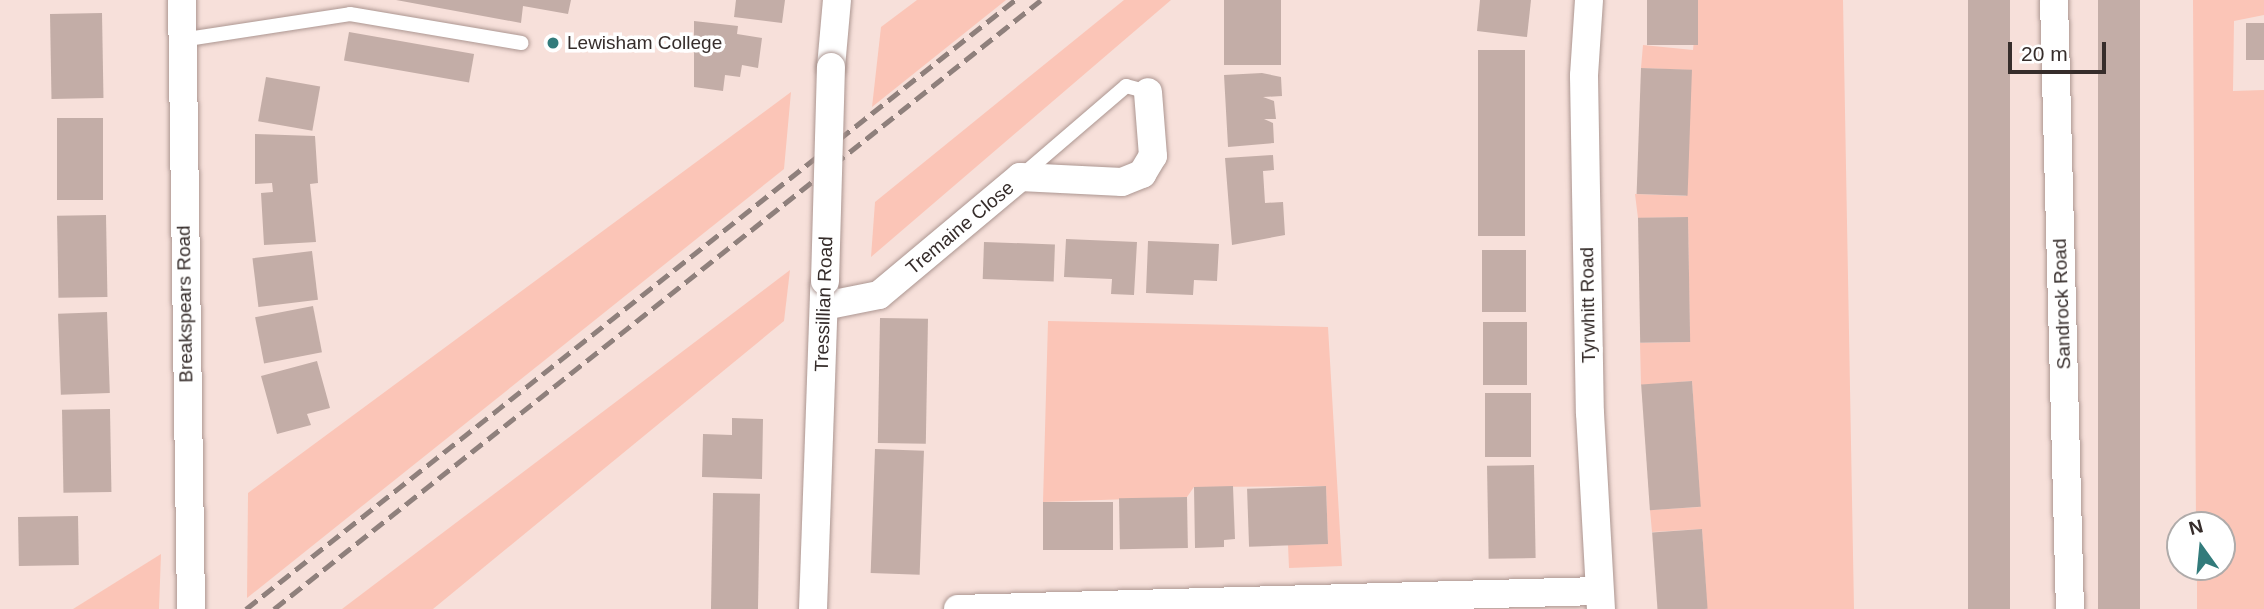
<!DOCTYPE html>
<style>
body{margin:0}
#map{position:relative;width:2264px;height:609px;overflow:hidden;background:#f7e0da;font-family:Arial,sans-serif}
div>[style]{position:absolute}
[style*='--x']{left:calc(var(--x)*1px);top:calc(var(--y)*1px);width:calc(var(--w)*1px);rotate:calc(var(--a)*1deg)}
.green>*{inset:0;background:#fbc5b7}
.building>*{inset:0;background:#c3ada7;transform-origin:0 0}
.roads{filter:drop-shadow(0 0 2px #ac9691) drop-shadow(0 0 2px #ac9691)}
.service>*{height:14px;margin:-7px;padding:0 7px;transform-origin:7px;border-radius:7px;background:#fff}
.minor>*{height:28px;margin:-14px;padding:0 14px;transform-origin:14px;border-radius:14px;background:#fff}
.rail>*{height:5px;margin-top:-2.5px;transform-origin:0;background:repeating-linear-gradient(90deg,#8f807c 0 14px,transparent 0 21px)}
.bridges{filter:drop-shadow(0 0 2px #ac9691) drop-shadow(0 0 2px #ac9691)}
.minor-bridge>*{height:28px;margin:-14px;padding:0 14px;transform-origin:14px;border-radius:14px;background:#fff}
.dots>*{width:19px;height:19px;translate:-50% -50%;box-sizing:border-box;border:4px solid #fff;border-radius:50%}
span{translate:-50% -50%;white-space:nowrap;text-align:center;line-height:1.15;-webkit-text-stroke:7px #fff;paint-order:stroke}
.poi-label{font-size:19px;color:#362d2b}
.left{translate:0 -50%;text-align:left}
.street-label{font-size:19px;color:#362d2b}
.north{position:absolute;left:2166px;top:511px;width:70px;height:70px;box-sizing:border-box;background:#fff;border:2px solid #afabaa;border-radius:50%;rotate:345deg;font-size:19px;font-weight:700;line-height:28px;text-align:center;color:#362d2b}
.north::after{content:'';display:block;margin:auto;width:24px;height:32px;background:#327b7b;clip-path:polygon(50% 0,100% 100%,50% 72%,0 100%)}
.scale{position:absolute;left:2008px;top:42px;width:98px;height:32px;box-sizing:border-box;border:4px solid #362d2b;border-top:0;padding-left:9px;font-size:21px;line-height:24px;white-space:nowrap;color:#362d2b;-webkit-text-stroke:5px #fff;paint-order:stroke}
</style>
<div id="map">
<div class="green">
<i style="clip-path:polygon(917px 0,1006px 0,872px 107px,881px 27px)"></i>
<i style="clip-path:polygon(1124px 0,1171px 0,871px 257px,875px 202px)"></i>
<i style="clip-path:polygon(1698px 0,1843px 0,1854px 609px,1707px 609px,1702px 529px,1652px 532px,1650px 510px,1700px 507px,1692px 381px,1641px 385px,1640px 343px,1690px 342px,1688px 217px,1638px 218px,1635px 194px,1686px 196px,1691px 70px,1641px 68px,1643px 45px,1693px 50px)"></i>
<i style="clip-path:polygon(2193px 0,2264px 0,2264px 15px,2234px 21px,2233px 91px,2264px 90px,2264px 609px,2197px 609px,2197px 567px,2222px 567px,2222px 525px,2196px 525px)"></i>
<i style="clip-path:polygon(791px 92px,784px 169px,247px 598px,248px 493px)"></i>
<i style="clip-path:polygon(790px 270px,784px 321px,433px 609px,342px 609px)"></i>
<i style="clip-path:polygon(1048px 321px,1328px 327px,1342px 566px,1289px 568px,1288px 545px,1328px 544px,1326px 486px,1194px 487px,1187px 497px,1043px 502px)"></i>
<i style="clip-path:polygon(161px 554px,159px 609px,73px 609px)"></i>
</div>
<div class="building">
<i style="clip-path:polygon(396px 0,571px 0,568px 14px,523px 6px,521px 23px)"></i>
<i style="clip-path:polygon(736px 0,785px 0,782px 23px,734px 17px)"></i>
<i style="left:1224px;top:0;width:57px;height:65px"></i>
<i style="clip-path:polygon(1480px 0,1531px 0,1527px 37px,1477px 31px)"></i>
<i style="left:1647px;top:0;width:51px;height:45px"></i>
<i style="left:1968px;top:0;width:42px;height:609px"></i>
<i style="left:2098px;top:0;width:42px;height:609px"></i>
<i style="left:102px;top:13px;width:85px;height:52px;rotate:89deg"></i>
<i style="clip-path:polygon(694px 21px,738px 26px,737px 34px,762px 38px,758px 68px,742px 65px,740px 77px,725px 75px,723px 91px,694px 87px)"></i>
<i style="left:2246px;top:23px;width:18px;height:37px"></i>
<i style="left:349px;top:32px;width:127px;height:29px;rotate:10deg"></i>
<i style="left:1478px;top:50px;width:47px;height:186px"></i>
<i style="left:1641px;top:68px;width:51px;height:126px;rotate:2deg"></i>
<i style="clip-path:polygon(1262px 73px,1281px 77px,1282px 96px,1263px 97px,1274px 101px,1276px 119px,1264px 119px,1273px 123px,1274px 143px,1228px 147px,1224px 75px)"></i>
<i style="left:266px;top:77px;width:55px;height:45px;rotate:10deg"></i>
<i style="left:57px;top:118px;width:46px;height:82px"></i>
<i style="clip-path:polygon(255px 134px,315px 136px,318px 183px,310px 184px,316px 242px,264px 245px,261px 193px,273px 192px,272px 183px,255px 184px)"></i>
<i style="clip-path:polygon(1273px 155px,1274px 170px,1263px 171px,1265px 203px,1283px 202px,1285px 235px,1232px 245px,1225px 158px)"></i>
<i style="left:106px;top:215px;width:82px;height:49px;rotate:89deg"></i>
<i style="left:1688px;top:217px;width:125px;height:50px;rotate:89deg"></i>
<i style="clip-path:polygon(1066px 239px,1137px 242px,1134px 295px,1111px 294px,1112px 279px,1064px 277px)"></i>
<i style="clip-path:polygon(1148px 241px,1219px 244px,1217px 281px,1194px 280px,1193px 295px,1146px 293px)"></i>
<i style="left:984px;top:242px;width:71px;height:37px;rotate:2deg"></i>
<i style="left:1482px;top:250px;width:44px;height:62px"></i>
<i style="left:312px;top:251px;width:49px;height:60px;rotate:83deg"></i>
<i style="left:313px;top:306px;width:47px;height:59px;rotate:79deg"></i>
<i style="left:107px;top:312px;width:81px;height:49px;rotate:88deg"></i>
<i style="left:880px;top:318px;width:48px;height:125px;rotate:1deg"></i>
<i style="left:1483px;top:322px;width:44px;height:63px"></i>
<i style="clip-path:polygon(317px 361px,330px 408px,307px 414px,311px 425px,277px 434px,261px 376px)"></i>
<i style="left:1692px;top:381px;width:126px;height:51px;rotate:86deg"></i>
<i style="left:1485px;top:393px;width:46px;height:64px"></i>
<i style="left:110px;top:409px;width:83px;height:48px;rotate:89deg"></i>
<i style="clip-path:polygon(732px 418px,763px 419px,762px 479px,702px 477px,703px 434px,732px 435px)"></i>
<i style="left:875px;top:449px;width:49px;height:124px;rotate:2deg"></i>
<i style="left:1534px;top:465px;width:93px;height:47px;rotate:89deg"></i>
<i style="clip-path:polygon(1233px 486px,1235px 539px,1224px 540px,1224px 547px,1195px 548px,1194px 487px)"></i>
<i style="left:1326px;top:486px;width:58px;height:79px;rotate:88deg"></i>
<i style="left:713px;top:493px;width:47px;height:116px;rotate:1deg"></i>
<i style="left:1187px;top:497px;width:51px;height:68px;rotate:89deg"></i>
<i style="left:1043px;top:502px;width:70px;height:48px"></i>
<i style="left:78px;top:516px;width:49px;height:60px;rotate:89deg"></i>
<i style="left:1702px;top:529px;width:80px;height:50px;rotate:86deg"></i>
</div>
<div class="roads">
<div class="service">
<i style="--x:181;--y:40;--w:171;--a:-8.7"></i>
<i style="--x:350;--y:14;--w:174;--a:9.6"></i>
<i style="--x:1020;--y:177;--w:140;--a:-40.6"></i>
<i style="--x:1126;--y:86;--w:23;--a:15"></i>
</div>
<div class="minor">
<i style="--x:182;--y:0;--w:609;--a:89.15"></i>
<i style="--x:1589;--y:0;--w:76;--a:93.8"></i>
<i style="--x:1584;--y:76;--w:337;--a:89"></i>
<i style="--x:1590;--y:413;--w:196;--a:86.8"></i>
<i style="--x:2054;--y:0;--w:609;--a:88.5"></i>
<i style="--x:831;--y:67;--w:67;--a:-84.9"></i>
<i style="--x:824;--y:306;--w:56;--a:-11.3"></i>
<i style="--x:879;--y:295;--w:184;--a:-39.9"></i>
<i style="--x:1020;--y:177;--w:102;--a:2.8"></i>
<i style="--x:1122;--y:182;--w:22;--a:-22"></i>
<i style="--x:1142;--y:174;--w:21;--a:-59"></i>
<i style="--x:1153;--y:156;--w:64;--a:-94.5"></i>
<i style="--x:813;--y:609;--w:322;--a:-88"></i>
<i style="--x:958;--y:609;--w:641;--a:-1.61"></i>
</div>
</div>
<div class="rail">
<i style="--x:246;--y:609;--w:981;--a:-38.38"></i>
<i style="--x:274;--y:609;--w:979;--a:-38.45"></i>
</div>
<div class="bridges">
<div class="minor-bridge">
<i style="--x:825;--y:281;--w:214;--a:-88.4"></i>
</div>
</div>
<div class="dots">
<i style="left:553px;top:43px;background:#327b7b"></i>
</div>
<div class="poi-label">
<span class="left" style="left:567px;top:43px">Lewisham College</span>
</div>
<div class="street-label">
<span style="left:960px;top:228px;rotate:-40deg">Tremaine Close</span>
<span style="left:185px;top:304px;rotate:-91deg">Breakspears Road</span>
<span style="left:824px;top:304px;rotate:-88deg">Tressillian Road</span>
<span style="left:2062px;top:304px;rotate:-92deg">Sandrock Road</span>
<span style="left:1588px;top:305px;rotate:-91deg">Tyrwhitt Road</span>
</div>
<div class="north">N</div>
<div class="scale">20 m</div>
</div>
